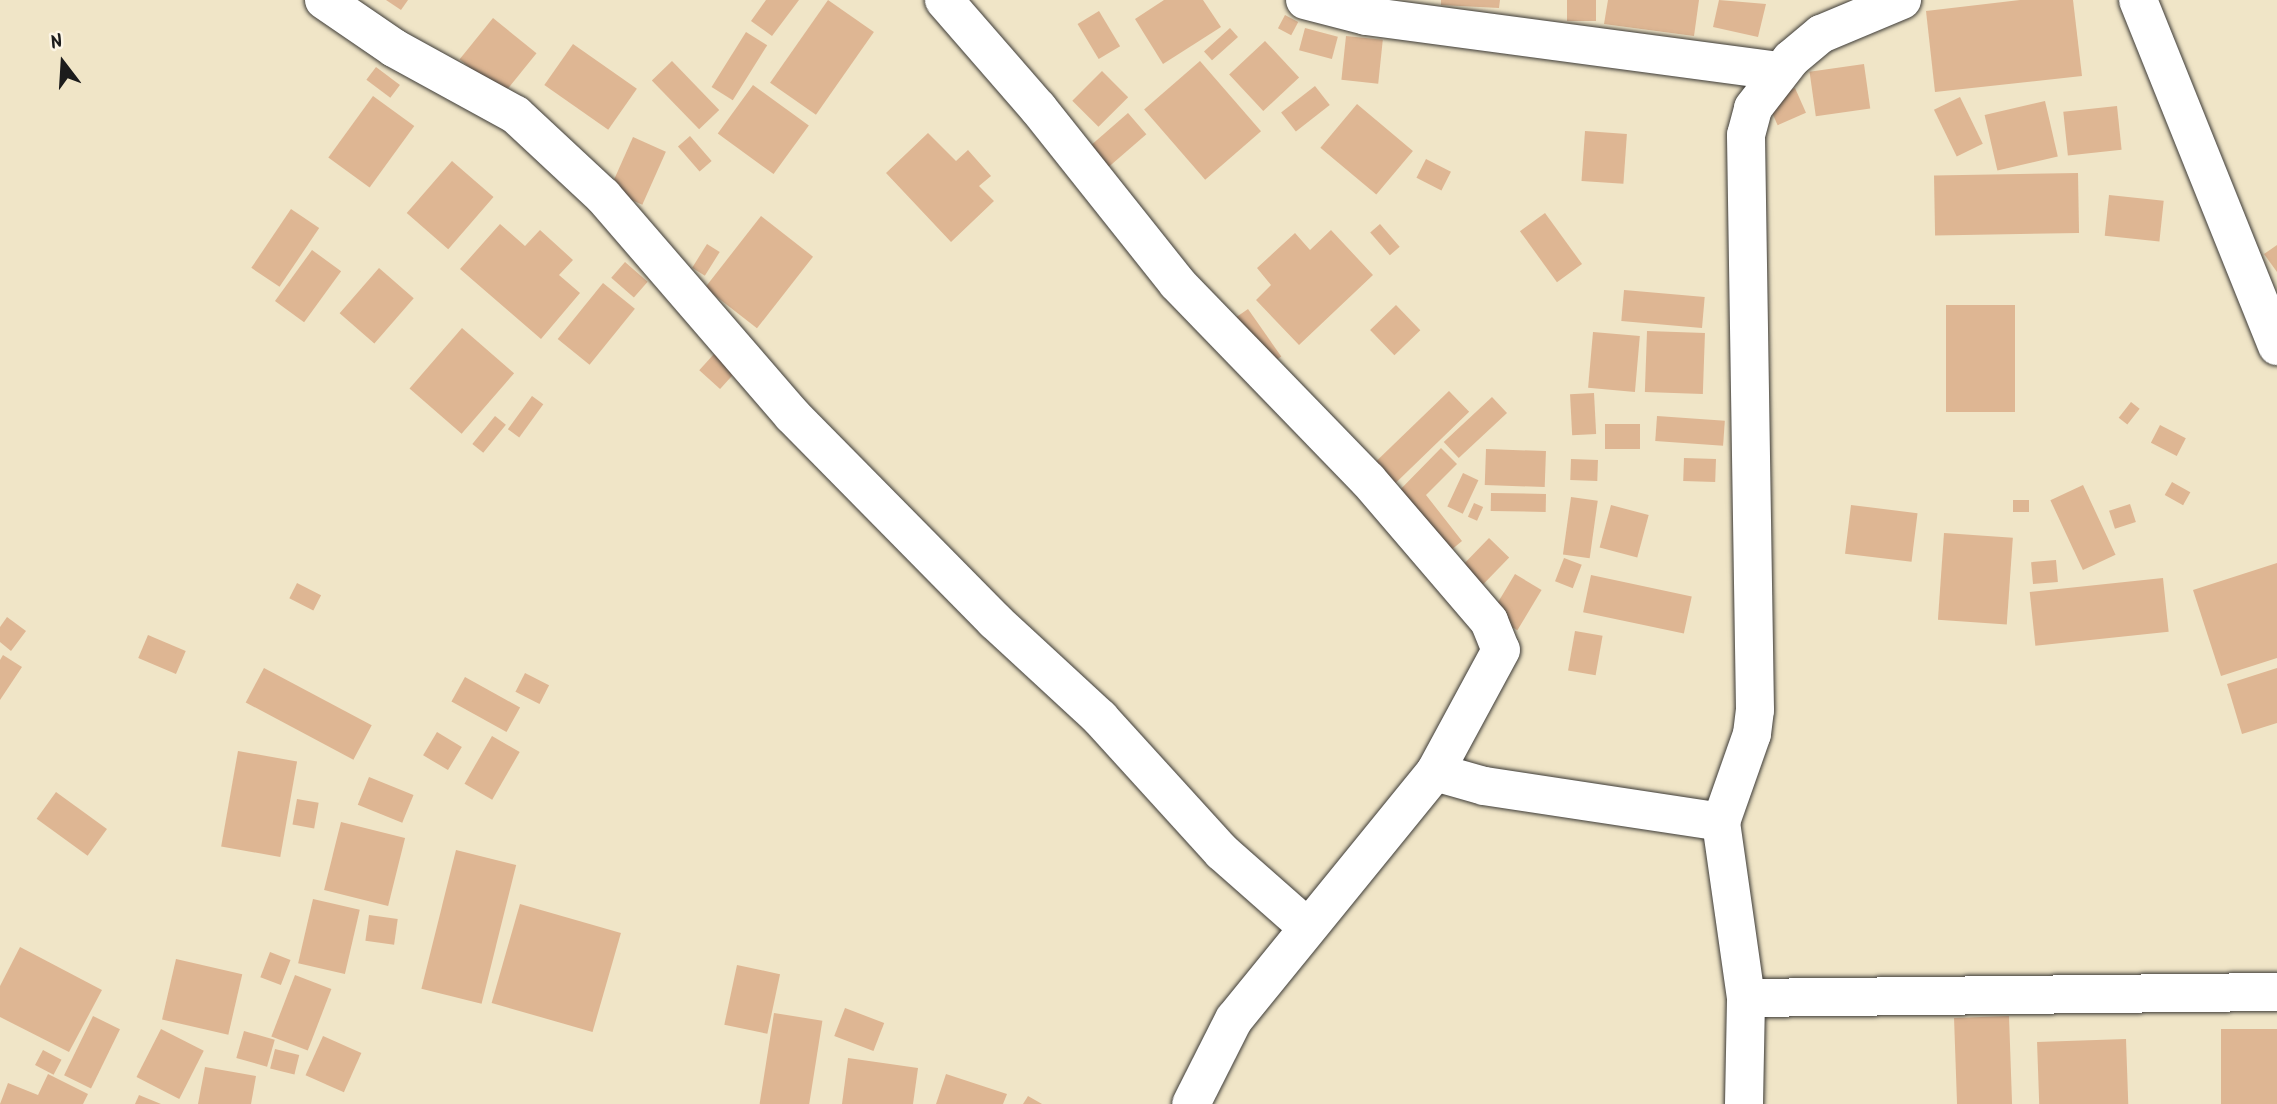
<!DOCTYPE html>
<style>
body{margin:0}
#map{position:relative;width:2277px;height:1104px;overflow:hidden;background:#f0e5c7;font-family:Kalam,sans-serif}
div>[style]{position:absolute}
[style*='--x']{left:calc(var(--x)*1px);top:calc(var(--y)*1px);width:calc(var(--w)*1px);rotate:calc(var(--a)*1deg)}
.building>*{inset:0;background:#deb693;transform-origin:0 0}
.roads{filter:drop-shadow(0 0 2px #3c3a36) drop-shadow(0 0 2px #3c3a36)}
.minor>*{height:38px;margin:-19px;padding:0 19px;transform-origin:19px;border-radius:19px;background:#fff}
span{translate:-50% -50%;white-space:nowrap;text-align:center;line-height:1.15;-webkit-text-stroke:7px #fcf5e5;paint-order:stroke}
.north{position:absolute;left:28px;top:28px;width:70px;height:70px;-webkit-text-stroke:5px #fcf5e5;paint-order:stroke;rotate:343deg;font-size:19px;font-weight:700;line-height:28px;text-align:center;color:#1c1c1c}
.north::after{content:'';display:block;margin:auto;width:24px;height:32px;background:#1c1c1c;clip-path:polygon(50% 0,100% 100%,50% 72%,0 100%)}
</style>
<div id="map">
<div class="building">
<i style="clip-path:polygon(386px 0,408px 0,401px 10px)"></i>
<i style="clip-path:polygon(766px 0,799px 0,772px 36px,751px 21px)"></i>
<i style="left:828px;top:0;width:56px;height:101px;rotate:35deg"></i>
<i style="clip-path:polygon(1164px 0,1203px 0,1221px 27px,1163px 64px,1135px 19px)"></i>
<i style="clip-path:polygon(1441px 0,1500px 0,1499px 8px,1441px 5px)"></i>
<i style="left:1567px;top:0;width:29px;height:21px"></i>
<i style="clip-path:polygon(1608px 0,1699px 0,1694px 36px,1604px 24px)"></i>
<i style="clip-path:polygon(1719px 0,1766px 4px,1758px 37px,1713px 27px)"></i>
<i style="clip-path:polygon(2020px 0,2073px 0,2082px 76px,1935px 92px,1926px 11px)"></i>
<i style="left:1099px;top:11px;width:41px;height:25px;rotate:59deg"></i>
<i style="left:1285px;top:15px;width:15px;height:15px;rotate:28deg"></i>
<i style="left:493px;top:18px;width:56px;height:53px;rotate:39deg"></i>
<i style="left:1230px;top:28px;width:12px;height:35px;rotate:48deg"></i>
<i style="left:1305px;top:28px;width:34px;height:23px;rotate:15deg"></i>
<i style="left:746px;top:32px;width:25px;height:65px;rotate:32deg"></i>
<i style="left:1346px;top:36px;width:37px;height:44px;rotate:6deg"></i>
<i style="left:1265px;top:41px;width:50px;height:49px;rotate:47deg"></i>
<i style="left:573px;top:44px;width:78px;height:50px;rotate:35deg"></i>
<i style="left:672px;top:61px;width:68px;height:28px;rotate:46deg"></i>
<i style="left:1200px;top:61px;width:93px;height:74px;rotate:49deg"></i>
<i style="left:1864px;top:64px;width:45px;height:55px;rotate:82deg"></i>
<i style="left:376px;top:67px;width:30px;height:16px;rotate:37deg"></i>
<i style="left:1102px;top:71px;width:37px;height:42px;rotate:45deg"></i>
<i style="left:753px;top:85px;width:69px;height:60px;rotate:36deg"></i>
<i style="left:1315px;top:86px;width:24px;height:43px;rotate:52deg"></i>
<i style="left:1795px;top:88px;width:27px;height:31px;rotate:66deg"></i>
<i style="left:373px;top:96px;width:51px;height:76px;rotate:36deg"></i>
<i style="left:1960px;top:97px;width:52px;height:29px;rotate:64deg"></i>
<i style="left:2045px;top:101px;width:57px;height:62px;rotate:77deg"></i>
<i style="left:1357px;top:104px;width:73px;height:57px;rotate:40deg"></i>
<i style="left:2117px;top:106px;width:44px;height:54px;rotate:84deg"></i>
<i style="left:1128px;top:113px;width:28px;height:62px;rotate:49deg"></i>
<i style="left:1585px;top:131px;width:42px;height:50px;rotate:4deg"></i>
<i style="clip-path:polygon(928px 133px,956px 161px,968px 150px,991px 176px,979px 186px,994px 201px,951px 242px,886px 173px)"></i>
<i style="left:690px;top:136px;width:33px;height:16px;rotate:49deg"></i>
<i style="left:633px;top:137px;width:36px;height:58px;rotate:24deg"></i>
<i style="left:1426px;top:159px;width:28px;height:21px;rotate:27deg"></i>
<i style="left:452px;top:161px;width:55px;height:69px;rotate:41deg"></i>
<i style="left:2078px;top:173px;width:60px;height:144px;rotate:89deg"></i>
<i style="left:2109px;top:195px;width:55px;height:41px;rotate:6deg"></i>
<i style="left:291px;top:209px;width:34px;height:71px;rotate:34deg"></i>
<i style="left:1545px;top:213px;width:63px;height:31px;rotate:54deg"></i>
<i style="left:761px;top:216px;width:66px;height:91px;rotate:38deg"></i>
<i style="clip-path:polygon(500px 224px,525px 246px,540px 230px,573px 260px,559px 275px,580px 293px,541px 339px,460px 269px)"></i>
<i style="left:1380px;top:224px;width:30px;height:13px;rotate:49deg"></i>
<i style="clip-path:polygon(1331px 230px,1373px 275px,1299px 345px,1256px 300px,1271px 285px,1257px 268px,1295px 233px,1310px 250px)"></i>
<i style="left:707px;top:244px;width:15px;height:28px;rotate:32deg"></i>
<i style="clip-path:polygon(2277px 245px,2277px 272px,2264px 254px)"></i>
<i style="left:312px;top:250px;width:36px;height:63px;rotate:36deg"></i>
<i style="left:625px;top:262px;width:30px;height:21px;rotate:41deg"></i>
<i style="left:379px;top:268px;width:46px;height:60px;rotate:41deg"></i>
<i style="left:603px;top:283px;width:41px;height:72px;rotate:39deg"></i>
<i style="left:1624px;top:290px;width:81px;height:31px;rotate:5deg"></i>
<i style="left:1396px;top:305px;width:35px;height:36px;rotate:46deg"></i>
<i style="left:1946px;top:305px;width:69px;height:107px"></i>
<i style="left:1248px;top:309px;width:58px;height:22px;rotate:55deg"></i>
<i style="left:462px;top:328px;width:69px;height:80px;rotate:41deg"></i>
<i style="left:1647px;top:331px;width:58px;height:61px;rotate:2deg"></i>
<i style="left:1593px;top:332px;width:47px;height:56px;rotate:5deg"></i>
<i style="left:714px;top:354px;width:28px;height:22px;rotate:42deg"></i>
<i style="left:1449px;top:391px;width:29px;height:108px;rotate:46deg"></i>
<i style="left:1594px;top:393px;width:41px;height:24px;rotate:87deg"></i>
<i style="left:532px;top:396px;width:14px;height:41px;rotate:36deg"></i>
<i style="left:1492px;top:397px;width:22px;height:66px;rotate:47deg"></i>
<i style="left:2131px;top:402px;width:11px;height:20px;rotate:38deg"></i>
<i style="left:495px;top:416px;width:14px;height:36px;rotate:39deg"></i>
<i style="left:1657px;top:416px;width:68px;height:25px;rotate:4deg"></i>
<i style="left:1605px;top:424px;width:35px;height:25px"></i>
<i style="left:2160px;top:425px;width:29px;height:20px;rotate:27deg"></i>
<i style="clip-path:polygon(1441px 448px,1457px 464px,1426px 495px,1462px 541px,1444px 556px,1391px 499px)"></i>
<i style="left:1486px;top:449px;width:60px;height:36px;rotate:2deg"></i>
<i style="left:1684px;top:458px;width:32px;height:23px;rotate:2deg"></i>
<i style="left:1571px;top:459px;width:27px;height:21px;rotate:2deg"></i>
<i style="left:1463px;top:473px;width:17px;height:37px;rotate:25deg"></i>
<i style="left:2172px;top:482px;width:21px;height:15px;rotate:29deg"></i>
<i style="left:2083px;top:485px;width:77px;height:36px;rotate:65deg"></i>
<i style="left:1491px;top:493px;width:55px;height:18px;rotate:1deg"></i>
<i style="left:1571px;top:497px;width:27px;height:58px;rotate:8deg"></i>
<i style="left:2013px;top:500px;width:16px;height:12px"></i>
<i style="left:1474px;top:503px;width:10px;height:15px;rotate:24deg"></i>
<i style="left:2130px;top:504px;width:19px;height:22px;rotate:72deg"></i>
<i style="left:1611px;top:505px;width:39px;height:44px;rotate:15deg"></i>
<i style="left:1851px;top:505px;width:67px;height:49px;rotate:7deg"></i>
<i style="left:1944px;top:533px;width:69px;height:87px;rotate:4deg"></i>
<i style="left:1489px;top:538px;width:28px;height:39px;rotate:44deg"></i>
<i style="left:1564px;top:558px;width:19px;height:25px;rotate:21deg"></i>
<i style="left:2056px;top:560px;width:22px;height:25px;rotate:85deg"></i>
<i style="clip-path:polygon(2277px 563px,2277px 658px,2221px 676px,2193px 590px)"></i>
<i style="left:1515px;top:574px;width:31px;height:47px;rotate:31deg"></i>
<i style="left:1591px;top:575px;width:103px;height:38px;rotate:12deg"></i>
<i style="left:2163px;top:578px;width:54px;height:134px;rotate:84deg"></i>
<i style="left:297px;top:583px;width:27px;height:17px;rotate:27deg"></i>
<i style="clip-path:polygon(7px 617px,26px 631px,11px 651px,0 642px,0 627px)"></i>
<i style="left:1575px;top:631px;width:28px;height:40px;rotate:10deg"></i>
<i style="left:148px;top:635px;width:41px;height:25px;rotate:23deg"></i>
<i style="clip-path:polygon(3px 655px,22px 667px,0 700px,0 660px)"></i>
<i style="left:264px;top:668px;width:122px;height:39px;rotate:28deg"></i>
<i style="clip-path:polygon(2277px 668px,2277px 723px,2242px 734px,2227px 684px)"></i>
<i style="left:525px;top:673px;width:27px;height:21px;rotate:27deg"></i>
<i style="left:465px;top:677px;width:63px;height:28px;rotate:29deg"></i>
<i style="left:437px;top:732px;width:29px;height:27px;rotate:31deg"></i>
<i style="left:492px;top:736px;width:32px;height:55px;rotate:30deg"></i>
<i style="left:238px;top:751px;width:60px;height:97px;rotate:10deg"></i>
<i style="left:369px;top:777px;width:48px;height:30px;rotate:22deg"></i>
<i style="left:56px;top:792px;width:63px;height:33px;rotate:36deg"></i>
<i style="left:297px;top:799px;width:22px;height:26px;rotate:10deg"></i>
<i style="left:341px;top:822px;width:66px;height:70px;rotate:14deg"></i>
<i style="left:456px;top:850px;width:62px;height:143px;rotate:14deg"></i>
<i style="left:313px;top:899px;width:48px;height:66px;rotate:13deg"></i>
<i style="left:520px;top:904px;width:105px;height:103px;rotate:16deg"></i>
<i style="left:369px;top:915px;width:29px;height:26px;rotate:8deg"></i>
<i style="clip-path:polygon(20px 947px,102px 990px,69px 1052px,0 1017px,0 986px)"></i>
<i style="left:270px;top:952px;width:22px;height:27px;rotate:21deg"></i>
<i style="left:176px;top:959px;width:68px;height:62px;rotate:13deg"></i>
<i style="left:737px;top:965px;width:44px;height:61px;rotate:12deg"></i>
<i style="left:295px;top:975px;width:39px;height:66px;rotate:21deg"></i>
<i style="left:845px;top:1008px;width:42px;height:30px;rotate:21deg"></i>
<i style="left:774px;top:1013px;width:49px;height:92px;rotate:9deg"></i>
<i style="left:93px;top:1016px;width:30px;height:66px;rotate:26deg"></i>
<i style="left:2009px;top:1016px;width:88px;height:55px;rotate:88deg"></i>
<i style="left:161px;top:1029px;width:48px;height:54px;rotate:27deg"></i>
<i style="left:2277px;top:1029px;width:75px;height:56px;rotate:90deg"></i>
<i style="left:244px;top:1031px;width:32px;height:28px;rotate:16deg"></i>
<i style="left:323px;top:1036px;width:42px;height:43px;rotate:24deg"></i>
<i style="left:2126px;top:1039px;width:65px;height:89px;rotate:88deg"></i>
<i style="left:275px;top:1049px;width:25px;height:20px;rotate:14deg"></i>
<i style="left:43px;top:1050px;width:21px;height:17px;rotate:28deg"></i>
<i style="clip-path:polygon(848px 1058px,918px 1068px,913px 1104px,842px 1104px)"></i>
<i style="clip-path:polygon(205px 1067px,256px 1076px,251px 1104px,198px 1104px)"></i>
<i style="clip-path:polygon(48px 1074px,88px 1094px,83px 1104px,0 1104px,8px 1083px,38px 1095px)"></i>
<i style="clip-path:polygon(946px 1074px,1007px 1094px,1003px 1104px,936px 1104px)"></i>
<i style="clip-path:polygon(139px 1095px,161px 1104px,135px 1104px)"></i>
<i style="clip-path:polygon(1028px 1096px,1042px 1104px,1023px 1104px)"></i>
</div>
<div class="roads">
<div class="minor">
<i style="--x:324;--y:0;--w:85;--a:34.4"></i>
<i style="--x:394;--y:48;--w:139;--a:28.8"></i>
<i style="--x:516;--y:115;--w:119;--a:43"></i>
<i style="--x:603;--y:196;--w:289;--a:49.2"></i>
<i style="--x:792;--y:415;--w:289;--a:45.4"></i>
<i style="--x:995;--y:621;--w:143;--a:42.7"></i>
<i style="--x:1100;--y:718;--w:181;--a:47.7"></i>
<i style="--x:1222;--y:852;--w:112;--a:41.4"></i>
<i style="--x:944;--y:0;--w:143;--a:49"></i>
<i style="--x:1038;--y:108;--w:223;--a:51.5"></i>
<i style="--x:1177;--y:283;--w:274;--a:45.9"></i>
<i style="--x:1368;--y:480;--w:186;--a:49.4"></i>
<i style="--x:1489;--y:621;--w:31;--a:68"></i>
<i style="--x:1501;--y:650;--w:139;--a:118.4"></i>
<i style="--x:1435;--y:772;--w:318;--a:129.1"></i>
<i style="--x:1234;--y:1019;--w:95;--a:116.8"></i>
<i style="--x:1305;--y:0;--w:63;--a:14.7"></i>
<i style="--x:1366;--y:16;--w:415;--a:7.6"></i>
<i style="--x:2138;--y:0;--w:373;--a:68.1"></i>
<i style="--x:1435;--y:772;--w:51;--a:15.9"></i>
<i style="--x:1484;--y:786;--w:240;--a:8.6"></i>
<i style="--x:1746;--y:998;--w:531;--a:-0.65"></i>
<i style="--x:1744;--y:1104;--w:106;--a:-88.9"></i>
<i style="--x:1746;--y:998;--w:178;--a:-98.1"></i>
<i style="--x:1721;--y:822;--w:93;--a:-70.6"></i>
<i style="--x:1752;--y:734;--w:24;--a:-83"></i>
<i style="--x:1755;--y:710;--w:575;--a:-90.9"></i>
<i style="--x:1746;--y:135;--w:28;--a:-75"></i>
<i style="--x:1753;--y:108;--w:62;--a:-52.2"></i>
<i style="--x:1791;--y:59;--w:39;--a:-40"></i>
<i style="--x:1821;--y:34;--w:88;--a:-22.8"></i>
</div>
</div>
<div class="north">N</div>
</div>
